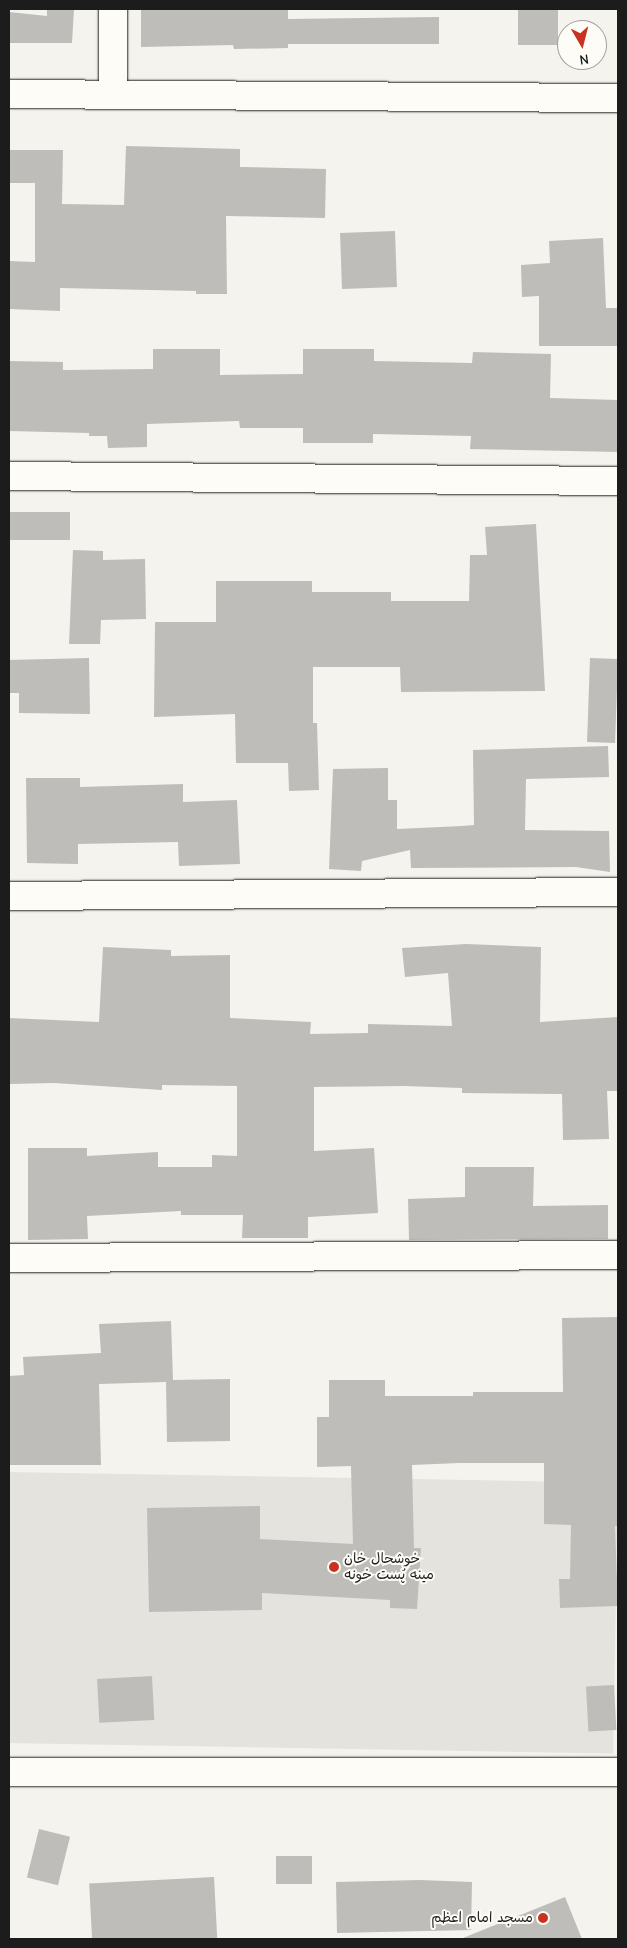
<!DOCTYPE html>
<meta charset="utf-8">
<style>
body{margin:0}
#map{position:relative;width:627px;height:1948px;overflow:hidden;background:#f4f3ee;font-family:"Comic Neue","Playpen Sans Arabic",sans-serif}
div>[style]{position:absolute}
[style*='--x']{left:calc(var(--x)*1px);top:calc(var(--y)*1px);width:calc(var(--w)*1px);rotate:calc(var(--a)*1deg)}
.built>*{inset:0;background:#e4e3de;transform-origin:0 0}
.building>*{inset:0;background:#bebdba;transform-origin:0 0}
.roads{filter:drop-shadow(0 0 1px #1c1c1c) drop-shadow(0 0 1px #1c1c1c)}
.minor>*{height:28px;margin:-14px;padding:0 14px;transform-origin:14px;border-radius:14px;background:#fdfcf7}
.tertiary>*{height:28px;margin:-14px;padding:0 14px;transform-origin:14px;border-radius:14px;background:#fdfcf7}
.dots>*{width:14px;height:14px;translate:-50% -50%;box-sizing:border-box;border:2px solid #fdfcf7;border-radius:50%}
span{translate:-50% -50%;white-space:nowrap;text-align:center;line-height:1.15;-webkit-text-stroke:4px #fdfcf7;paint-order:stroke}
.poi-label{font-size:14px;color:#1c1c1c}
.left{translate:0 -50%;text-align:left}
.right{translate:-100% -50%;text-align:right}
.frame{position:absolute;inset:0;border:10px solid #1c1c1c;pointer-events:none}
.north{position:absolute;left:557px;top:20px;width:50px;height:50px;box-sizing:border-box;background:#fdfcf7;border:1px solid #a3a29f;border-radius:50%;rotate:172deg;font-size:14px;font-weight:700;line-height:20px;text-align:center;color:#1c1c1c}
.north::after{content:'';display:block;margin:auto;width:18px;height:22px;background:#c8321e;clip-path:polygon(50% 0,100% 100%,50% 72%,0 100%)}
</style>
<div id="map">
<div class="built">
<i style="left:9px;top:1472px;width:609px;height:271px;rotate:1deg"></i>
</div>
<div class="building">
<i style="clip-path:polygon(47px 9px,74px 9px,72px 43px,9px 43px,9px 12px,47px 16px)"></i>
<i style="clip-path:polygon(141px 9px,288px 9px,288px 19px,439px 17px,439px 44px,288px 44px,288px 48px,234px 49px,233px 45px,141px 47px)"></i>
<i style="left:518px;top:9px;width:40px;height:36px"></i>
<i style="clip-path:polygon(126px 146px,240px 149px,240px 167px,326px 169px,325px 218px,226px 216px,227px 294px,196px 294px,196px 291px,60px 288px,60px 311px,9px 309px,9px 261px,35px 262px,35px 183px,9px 183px,9px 150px,63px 150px,62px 204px,124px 205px)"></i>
<i style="left:395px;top:231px;width:56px;height:55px;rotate:88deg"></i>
<i style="clip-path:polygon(603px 238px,606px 308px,617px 308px,617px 346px,539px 346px,539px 296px,522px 297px,521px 265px,550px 263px,549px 241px)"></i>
<i style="clip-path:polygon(153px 349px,220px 349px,220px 375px,303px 374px,303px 349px,374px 349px,374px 361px,472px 363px,473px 352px,551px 354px,550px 398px,618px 400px,618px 452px,470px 449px,471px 436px,373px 434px,373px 443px,303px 443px,303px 428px,240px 428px,239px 421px,147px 424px,147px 447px,108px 448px,107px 436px,89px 436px,89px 433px,9px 431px,9px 361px,63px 362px,63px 370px,153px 369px)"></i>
<i style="left:9px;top:512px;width:61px;height:28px"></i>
<i style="clip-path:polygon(536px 524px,545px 691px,401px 692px,400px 667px,313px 667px,313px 723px,317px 723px,319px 790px,289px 791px,288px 763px,236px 763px,235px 714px,154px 717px,155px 622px,216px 622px,216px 581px,312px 581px,312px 592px,391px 592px,391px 601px,469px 601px,470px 555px,487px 555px,485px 527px)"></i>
<i style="clip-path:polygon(73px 550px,103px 551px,103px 560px,145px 559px,146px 619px,101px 620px,100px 644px,69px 644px)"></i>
<i style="clip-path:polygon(89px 658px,90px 714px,19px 713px,19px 693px,9px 693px,9px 660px)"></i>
<i style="left:590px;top:658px;width:28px;height:84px;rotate:2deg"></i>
<i style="clip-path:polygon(608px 746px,609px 777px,526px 779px,525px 830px,609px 831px,610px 872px,576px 867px,411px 868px,410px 850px,362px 861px,361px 871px,329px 869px,333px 769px,388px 768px,388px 800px,397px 800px,397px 829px,462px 826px,474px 825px,473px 750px)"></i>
<i style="clip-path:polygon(26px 778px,80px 778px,80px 787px,183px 784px,183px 802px,237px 800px,240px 864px,179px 866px,178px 842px,78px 844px,78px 864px,27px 863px)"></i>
<i style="clip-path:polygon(466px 944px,541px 947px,540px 1022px,618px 1017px,618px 1091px,607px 1091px,609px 1139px,563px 1140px,562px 1094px,462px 1093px,462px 1088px,404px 1086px,314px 1087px,314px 1151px,374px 1148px,378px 1213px,308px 1217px,308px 1238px,242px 1238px,243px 1215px,181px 1215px,181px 1211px,87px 1216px,88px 1239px,28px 1240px,28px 1148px,87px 1148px,87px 1156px,158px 1152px,158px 1167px,212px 1167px,212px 1155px,237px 1156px,237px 1086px,162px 1085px,162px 1090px,54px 1083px,9px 1084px,9px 1018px,99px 1022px,103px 947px,171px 950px,171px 956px,230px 955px,230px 1018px,311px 1022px,310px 1034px,368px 1033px,368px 1024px,452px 1026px,448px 973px,405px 977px,402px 948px)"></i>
<i style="clip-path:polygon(465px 1167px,534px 1167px,533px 1206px,608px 1205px,608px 1239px,409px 1240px,408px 1199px,465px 1197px)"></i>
<i style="clip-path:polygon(618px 1317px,618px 1526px,615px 1526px,618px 1606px,560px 1608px,559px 1579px,570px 1579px,571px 1525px,544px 1524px,544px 1463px,459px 1463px,412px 1465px,414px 1548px,421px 1548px,417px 1609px,390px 1608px,390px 1600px,262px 1593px,262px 1610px,149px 1612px,147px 1508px,260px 1506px,260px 1539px,353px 1544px,351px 1466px,317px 1467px,317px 1417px,329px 1417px,329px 1380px,385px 1380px,385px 1396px,473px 1396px,473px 1392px,563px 1392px,562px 1318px)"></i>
<i style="clip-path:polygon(171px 1321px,173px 1380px,230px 1379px,230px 1441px,167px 1442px,166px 1382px,99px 1384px,101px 1465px,9px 1465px,9px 1376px,24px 1375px,23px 1357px,101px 1353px,99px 1324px)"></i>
<i style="left:152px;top:1676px;width:44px;height:55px;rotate:87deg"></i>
<i style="left:614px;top:1685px;width:45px;height:28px;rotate:87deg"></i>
<i style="left:39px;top:1829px;width:32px;height:50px;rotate:14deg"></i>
<i style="left:312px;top:1856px;width:28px;height:36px;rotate:90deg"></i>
<i style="left:214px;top:1877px;width:62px;height:125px;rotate:87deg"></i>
<i style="clip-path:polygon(420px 1880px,472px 1882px,471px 1930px,337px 1933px,336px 1882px)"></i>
<i style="clip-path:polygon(565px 1897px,582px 1939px,463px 1939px,463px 1938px)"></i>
</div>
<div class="roads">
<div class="minor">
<i style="--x:113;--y:9;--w:85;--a:90"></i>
<i style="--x:9;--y:94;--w:609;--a:0.38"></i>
<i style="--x:9;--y:476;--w:609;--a:0.47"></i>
<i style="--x:9;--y:896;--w:609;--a:-0.38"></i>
<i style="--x:9;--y:1258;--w:609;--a:-0.28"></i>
</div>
<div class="tertiary">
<i style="--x:9;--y:1772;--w:609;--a:0"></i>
</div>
</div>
<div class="dots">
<i style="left:334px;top:1567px;background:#c8321e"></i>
<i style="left:543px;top:1918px;background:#c8321e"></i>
</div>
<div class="poi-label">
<span class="left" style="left:344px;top:1567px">خوشحال خان<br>مینه پُست خونه</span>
<span class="right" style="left:533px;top:1918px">مسجد امام اعظم</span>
</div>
<div class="frame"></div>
<div class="north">N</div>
</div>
